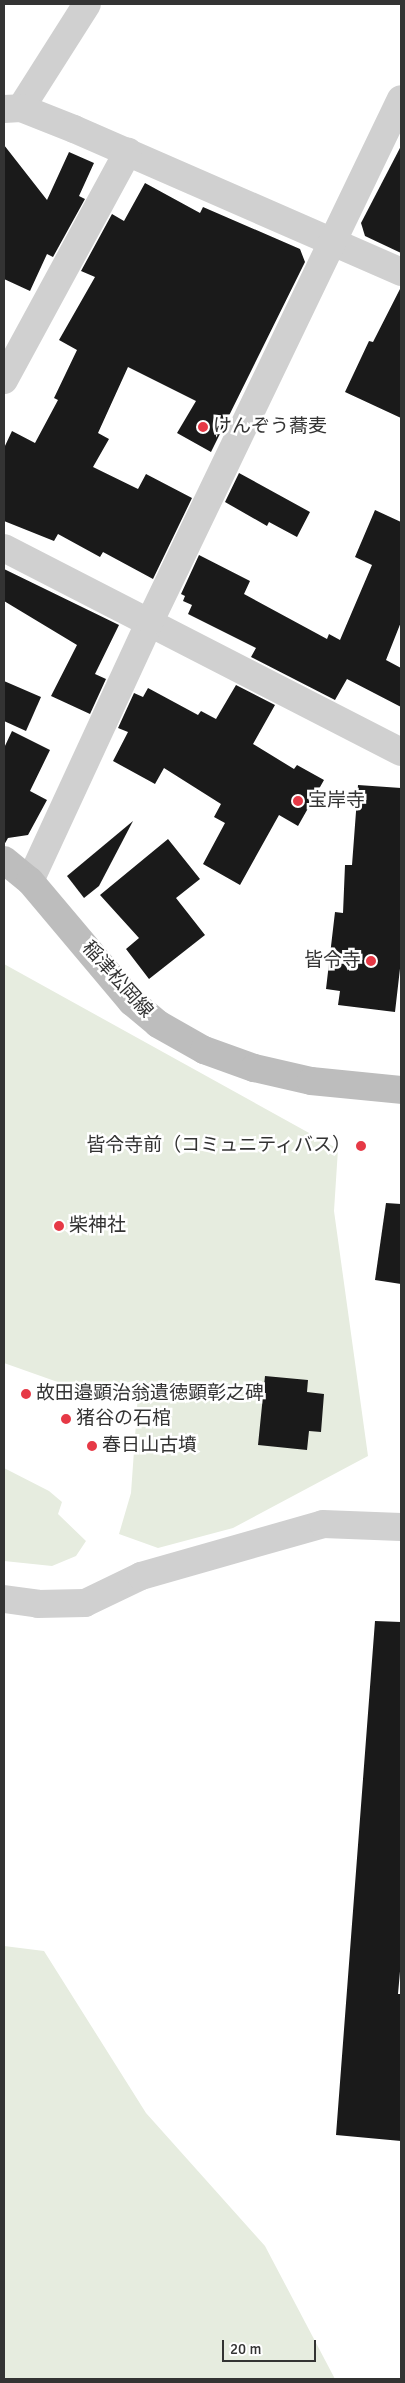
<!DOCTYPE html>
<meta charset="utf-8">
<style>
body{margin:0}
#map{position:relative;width:405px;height:2383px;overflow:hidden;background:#fff;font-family:Signika,"Noto Sans JP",sans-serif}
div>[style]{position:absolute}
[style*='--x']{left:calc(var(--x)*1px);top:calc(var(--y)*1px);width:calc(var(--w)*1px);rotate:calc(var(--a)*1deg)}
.green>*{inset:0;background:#e6ecdf}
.building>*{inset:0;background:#1a1a1a}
.minor>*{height:28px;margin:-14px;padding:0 14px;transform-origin:14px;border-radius:14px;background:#d0d0d0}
.secondary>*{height:28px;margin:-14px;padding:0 14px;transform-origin:14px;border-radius:14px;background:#bdbdbd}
.dots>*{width:14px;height:14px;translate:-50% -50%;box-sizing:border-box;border:2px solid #fff;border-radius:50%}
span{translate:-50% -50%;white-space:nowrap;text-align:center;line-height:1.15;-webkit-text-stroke:5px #fff;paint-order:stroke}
.poi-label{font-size:19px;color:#333}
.left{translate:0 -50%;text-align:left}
.right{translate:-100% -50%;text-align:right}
.street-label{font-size:19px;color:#333}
.frame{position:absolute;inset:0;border:5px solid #333;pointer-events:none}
.scale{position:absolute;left:222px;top:2340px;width:94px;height:22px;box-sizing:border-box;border:2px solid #333;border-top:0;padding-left:6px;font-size:15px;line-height:18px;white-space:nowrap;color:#333;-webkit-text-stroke:4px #fff;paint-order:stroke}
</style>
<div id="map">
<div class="green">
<i style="clip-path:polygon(4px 964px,338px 1149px,334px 1211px,368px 1456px,233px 1528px,158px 1548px,119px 1534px,131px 1493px,139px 1380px,83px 1391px,4px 1363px)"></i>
<i style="clip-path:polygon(4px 1468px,49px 1491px,62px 1502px,58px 1514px,86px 1541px,76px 1556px,52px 1566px,4px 1561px)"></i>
<i style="clip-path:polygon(4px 1946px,44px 1951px,146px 2113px,265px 2246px,335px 2379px,4px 2379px)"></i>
</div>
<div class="building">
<i style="clip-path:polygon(4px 145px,47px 200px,69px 152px,94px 163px,79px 196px,85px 199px,53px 257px,47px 254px,30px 291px,4px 279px)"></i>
<i style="clip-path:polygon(401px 146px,401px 253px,365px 236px,361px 223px)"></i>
<i style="clip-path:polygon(145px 183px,200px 213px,203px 207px,300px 249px,305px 262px,211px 452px,177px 433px,196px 401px,128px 367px,98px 433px,109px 439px,93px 467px,138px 489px,146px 474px,192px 498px,153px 579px,103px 552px,100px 557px,58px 534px,54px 541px,4px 521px,4px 448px,12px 431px,35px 443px,58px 400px,54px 398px,77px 350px,59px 340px,95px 277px,81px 271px,112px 214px,124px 221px)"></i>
<i style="clip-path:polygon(401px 287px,401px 418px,345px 392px,369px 341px,373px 342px)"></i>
<i style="clip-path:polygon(239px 473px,310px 512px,297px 537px,269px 522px,267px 526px,225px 502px)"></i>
<i style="clip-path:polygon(375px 510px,401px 522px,401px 622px,386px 660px,401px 668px,401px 707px,347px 679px,335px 700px,251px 657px,256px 648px,188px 614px,192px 605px,183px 601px,185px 596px,181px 594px,199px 555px,250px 581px,244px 594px,327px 639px,329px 634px,340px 640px,372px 565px,355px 557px)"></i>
<i style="clip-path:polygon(4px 569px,119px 625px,95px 674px,106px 679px,90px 714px,51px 696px,77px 645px,4px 601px)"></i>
<i style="clip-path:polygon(4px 681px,41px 697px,26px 731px,4px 721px)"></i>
<i style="clip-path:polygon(236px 685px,275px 705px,253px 744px,294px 769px,297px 765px,324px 780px,298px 826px,279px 815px,240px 885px,203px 864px,225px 823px,214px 817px,221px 804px,164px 768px,155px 784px,113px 761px,128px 732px,118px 728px,134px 693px,143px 697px,148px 688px,198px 715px,201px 711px,216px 719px)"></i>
<i style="clip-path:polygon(12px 731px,50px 750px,30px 791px,47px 800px,28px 835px,8px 838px,4px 845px,4px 748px)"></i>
<i style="clip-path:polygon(358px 785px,401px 788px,401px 960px,395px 1012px,338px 1005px,340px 991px,326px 989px,335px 912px,343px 913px,345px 865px,352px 865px)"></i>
<i style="clip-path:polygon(133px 821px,99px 886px,84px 898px,67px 876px)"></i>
<i style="clip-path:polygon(168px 839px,200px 879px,176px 898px,205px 935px,149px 979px,126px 949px,139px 938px,100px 895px)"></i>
<i style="clip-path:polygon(386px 1203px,401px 1204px,401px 1284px,375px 1280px)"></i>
<i style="clip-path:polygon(265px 1376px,308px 1380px,307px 1392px,324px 1394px,321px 1432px,309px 1431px,307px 1450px,258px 1445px)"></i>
<i style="clip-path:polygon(375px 1621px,401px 1622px,401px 1960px,398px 1994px,401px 1994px,401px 2141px,336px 2135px)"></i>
</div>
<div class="minor">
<i style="--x:21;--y:108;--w:123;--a:-57.6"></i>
<i style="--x:4;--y:109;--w:17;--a:-3"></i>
<i style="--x:21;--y:108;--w:57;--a:21.6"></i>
<i style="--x:74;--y:129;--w:357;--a:23.6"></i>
<i style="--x:4;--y:380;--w:260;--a:-61.5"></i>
<i style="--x:4;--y:548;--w:446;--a:27.2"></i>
<i style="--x:30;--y:881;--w:286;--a:-65.2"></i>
<i style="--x:150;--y:621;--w:579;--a:-64.32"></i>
<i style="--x:4;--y:1599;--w:34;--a:8"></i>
<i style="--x:38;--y:1604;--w:47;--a:-1.2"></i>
<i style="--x:85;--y:1603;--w:62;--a:-25.7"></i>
<i style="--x:141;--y:1576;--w:189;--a:-15.9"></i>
<i style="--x:323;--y:1524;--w:78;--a:2.2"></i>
</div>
<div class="secondary">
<i style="--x:4;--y:860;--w:33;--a:39"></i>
<i style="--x:30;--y:881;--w:158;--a:49.9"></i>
<i style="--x:132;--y:1002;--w:34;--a:40"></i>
<i style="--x:158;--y:1024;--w:53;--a:29.5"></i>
<i style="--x:204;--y:1050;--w:53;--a:19.8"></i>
<i style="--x:254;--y:1068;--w:58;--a:12.8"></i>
<i style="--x:311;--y:1081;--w:90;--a:5.7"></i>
</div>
<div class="dots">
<i style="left:203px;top:427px;background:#e63946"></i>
<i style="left:298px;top:801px;background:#e63946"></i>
<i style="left:371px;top:961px;background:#e63946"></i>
<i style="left:361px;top:1146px;background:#e63946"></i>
<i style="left:59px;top:1226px;background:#e63946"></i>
<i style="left:26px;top:1394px;background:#e63946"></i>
<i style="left:66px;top:1419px;background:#e63946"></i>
<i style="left:92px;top:1446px;background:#e63946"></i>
</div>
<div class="poi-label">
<span class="left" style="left:213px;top:427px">けんぞう蕎麦</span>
<span class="left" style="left:308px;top:801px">宝岸寺</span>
<span class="right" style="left:361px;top:961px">皆令寺</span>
<span class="right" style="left:351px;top:1146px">皆令寺前（コミュニティバス）</span>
<span class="left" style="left:69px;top:1226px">柴神社</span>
<span class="left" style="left:36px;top:1394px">故田邉顕治翁遺徳顕彰之碑</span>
<span class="left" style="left:76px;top:1419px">猪谷の石棺</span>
<span class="left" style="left:102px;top:1446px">春日山古墳</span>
</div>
<div class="street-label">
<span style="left:117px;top:980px;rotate:48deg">稲津松岡線</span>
</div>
<div class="frame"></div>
<div class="scale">20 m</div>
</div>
